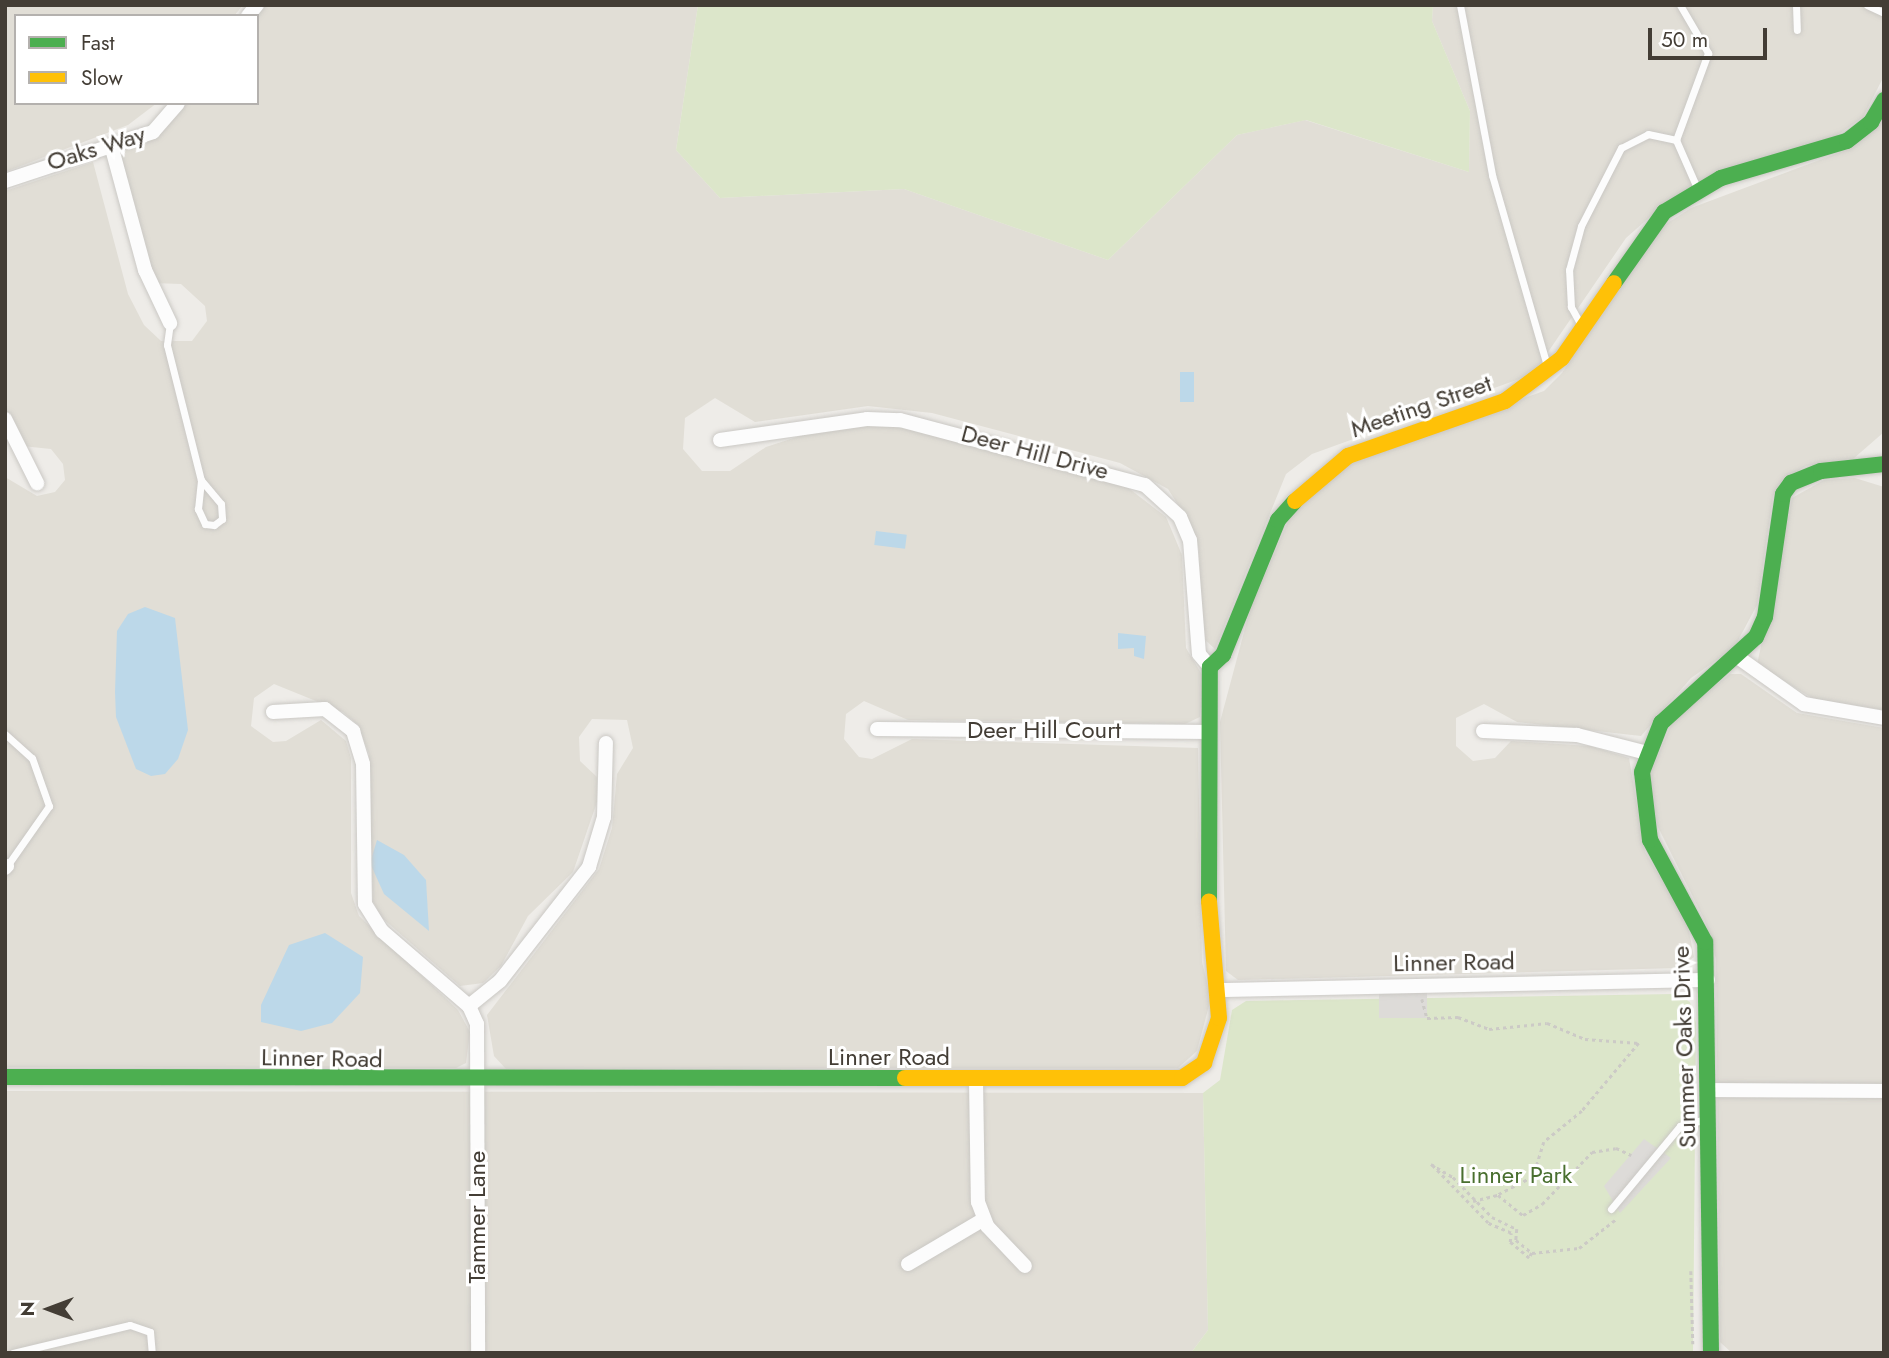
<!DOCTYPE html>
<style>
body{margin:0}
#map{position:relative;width:1889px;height:1358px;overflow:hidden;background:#eeece8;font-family:Jost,sans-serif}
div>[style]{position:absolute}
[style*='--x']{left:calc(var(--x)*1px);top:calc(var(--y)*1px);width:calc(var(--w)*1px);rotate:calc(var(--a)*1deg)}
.residential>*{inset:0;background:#e1ded6}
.green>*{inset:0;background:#dce6ca}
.parking>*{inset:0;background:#dddbd8;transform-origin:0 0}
.water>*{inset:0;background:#bcd8e9;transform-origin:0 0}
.path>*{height:2.5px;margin-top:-1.25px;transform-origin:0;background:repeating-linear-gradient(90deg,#cccac6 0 3.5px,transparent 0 7px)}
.roads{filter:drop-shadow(0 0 2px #cac8c4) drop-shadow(0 0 2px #cac8c4)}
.lane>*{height:7px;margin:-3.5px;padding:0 3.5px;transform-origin:3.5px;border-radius:3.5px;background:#fcfcfc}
.street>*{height:14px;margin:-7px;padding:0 7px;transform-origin:7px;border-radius:7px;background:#fcfcfc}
.fast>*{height:16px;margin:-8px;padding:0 8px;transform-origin:8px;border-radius:8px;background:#4caf50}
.slow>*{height:16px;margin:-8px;padding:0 8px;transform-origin:8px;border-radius:8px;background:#ffc107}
span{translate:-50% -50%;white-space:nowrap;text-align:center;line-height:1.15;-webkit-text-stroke:6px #fff;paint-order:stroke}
.street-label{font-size:24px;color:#433d35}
.park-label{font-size:24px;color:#496f2f}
.frame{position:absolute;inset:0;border:7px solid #433d35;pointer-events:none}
.legend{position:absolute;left:14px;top:14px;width:245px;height:91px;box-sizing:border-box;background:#fff;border:2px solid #b4b1ae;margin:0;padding:9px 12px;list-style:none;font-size:21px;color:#433d35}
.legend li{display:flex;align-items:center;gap:14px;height:35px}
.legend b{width:35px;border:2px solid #b4b1ae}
.north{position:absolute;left:14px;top:1274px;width:70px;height:70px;-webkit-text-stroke:5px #fff;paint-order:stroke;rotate:270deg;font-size:19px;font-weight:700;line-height:28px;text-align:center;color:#433d35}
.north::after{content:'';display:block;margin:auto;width:24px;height:32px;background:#433d35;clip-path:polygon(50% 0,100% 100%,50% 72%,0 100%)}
.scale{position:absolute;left:1648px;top:28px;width:119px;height:32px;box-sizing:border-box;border:4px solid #433d35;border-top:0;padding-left:9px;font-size:21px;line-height:24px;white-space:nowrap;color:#433d35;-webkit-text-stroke:5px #fff;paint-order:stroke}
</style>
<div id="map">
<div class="residential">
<i style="clip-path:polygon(5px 5px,243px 5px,234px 16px,16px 16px,16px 103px,157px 103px,128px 125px,5px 172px)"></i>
<i style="clip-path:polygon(265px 5px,698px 5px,676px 150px,720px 198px,904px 189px,1108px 260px,1237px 135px,1305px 120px,1469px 172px,1470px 111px,1432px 21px,1433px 5px,1884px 5px,1884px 76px,1863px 117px,1833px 138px,1652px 215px,1626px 238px,1533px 374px,1312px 454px,1286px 474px,1215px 649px,1201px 636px,1199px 549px,1192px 527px,1168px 489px,1120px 463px,932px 413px,868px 406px,755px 422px,715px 398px,685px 418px,683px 449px,702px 471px,730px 471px,766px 447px,809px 433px,865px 424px,909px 427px,1127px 487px,1166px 517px,1182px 555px,1186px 648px,1204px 678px,1200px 717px,1185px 724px,908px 720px,864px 701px,846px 714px,844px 739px,859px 757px,872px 759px,912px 739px,1198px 748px,1202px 962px,1211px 998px,1197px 1051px,1178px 1068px,506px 1069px,494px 1056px,487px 1015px,599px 869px,612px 828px,617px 774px,633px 748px,627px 720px,592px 719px,579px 737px,580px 761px,597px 777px,597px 802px,573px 872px,528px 916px,501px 966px,483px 983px,460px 986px,381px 917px,373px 901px,369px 754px,358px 725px,343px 712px,274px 684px,254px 698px,251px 726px,273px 742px,286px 741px,321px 720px,346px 741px,351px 758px,351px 893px,359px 916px,458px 1010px,470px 1032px,466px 1063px,456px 1068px,5px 1067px,5px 477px,37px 496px,55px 492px,65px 480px,63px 464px,51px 449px,22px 446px,5px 427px,5px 191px,93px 162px,128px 294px,144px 325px,161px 341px,192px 341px,207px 321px,205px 306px,181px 284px,152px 283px,117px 150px,183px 103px,257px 103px,256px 16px)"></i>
<i style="clip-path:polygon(1884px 117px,1884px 432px,1853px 459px,1806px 466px,1784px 479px,1773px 496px,1757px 605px,1734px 648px,1691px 678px,1641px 736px,1517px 722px,1484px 704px,1456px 718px,1456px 746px,1473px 761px,1495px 758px,1511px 741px,1590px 746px,1629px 758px,1645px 852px,1687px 921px,1694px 957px,1679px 968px,1238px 980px,1226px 971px,1220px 722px,1251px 606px,1295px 506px,1339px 463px,1544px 391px,1562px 373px,1655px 231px,1691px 208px,1849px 149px)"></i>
<i style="clip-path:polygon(1855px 478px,1884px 487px,1884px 710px,1814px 699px,1757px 665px,1792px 498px,1824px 480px)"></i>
<i style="clip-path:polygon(1730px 674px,1741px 674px,1797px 713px,1884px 728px,1884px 1353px,1732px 1353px,1720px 1342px,1716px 959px,1705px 921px,1650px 811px,1649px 776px,1675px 716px)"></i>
<i style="clip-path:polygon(5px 1091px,1203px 1093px,1208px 1330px,1191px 1353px,5px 1353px)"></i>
</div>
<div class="green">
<i style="clip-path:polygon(698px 5px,1433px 5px,1432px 21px,1470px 111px,1469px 172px,1306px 120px,1237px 135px,1108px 260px,904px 189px,720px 198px,676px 150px)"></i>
<i style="clip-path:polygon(1676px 994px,1690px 1002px,1696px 1023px,1693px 1353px,1191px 1353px,1208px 1330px,1203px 1093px,1220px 1080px,1232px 1010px,1246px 1001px)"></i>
</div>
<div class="parking">
<i style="left:1427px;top:985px;width:33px;height:48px;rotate:90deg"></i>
<i style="clip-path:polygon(1644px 1139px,1671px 1158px,1620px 1213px,1604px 1186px)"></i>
</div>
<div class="water">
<i style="left:1180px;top:372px;width:14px;height:30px"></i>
<i style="left:876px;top:531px;width:31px;height:14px;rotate:7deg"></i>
<i style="clip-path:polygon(145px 607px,175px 618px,188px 730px,178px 759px,165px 774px,151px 776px,136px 769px,116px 717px,115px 692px,117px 631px,128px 614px)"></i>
<i style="clip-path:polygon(1118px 633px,1146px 636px,1144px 659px,1134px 656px,1134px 648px,1118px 649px)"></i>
<i style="clip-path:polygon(377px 840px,404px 855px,426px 880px,429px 931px,384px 894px,370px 863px)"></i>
<i style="clip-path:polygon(325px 933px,363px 957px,360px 993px,332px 1023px,301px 1031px,261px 1022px,261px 1005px,289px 945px)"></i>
</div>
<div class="path">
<i style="--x:1422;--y:999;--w:20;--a:75"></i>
<i style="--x:1427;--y:1018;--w:31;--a:-2"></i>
<i style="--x:1458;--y:1017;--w:33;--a:21"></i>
<i style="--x:1489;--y:1029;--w:58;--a:-5.9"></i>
<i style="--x:1547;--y:1023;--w:41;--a:22.8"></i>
<i style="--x:1585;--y:1039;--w:54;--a:4.2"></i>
<i style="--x:1639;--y:1043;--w:89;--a:130"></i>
<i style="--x:1582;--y:1111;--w:49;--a:140.8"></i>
<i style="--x:1544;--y:1142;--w:37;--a:107"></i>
<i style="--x:1533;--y:1177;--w:39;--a:153"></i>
<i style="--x:1498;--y:1195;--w:32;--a:39"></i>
<i style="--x:1523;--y:1215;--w:22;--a:-30"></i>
<i style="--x:1542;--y:1204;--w:72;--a:-46.1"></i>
<i style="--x:1592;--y:1152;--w:24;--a:-9"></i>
<i style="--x:1616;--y:1148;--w:17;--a:25"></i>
<i style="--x:1431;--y:1164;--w:26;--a:31"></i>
<i style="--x:1453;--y:1177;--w:56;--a:45.7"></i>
<i style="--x:1492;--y:1217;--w:28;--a:26"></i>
<i style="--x:1517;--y:1229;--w:11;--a:95"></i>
<i style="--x:1516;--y:1240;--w:21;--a:39"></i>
<i style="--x:1532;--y:1253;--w:6;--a:121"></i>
<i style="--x:1529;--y:1258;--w:25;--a:-140"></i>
<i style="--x:1510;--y:1242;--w:9;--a:-84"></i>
<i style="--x:1511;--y:1233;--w:25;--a:-157"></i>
<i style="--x:1488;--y:1223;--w:82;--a:-134"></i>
<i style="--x:1473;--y:1201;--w:25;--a:-14"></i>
<i style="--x:1532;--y:1253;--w:47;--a:-6.1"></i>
<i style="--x:1579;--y:1248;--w:46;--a:-37.9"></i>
<i style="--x:1691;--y:1271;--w:73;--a:88.4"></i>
</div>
<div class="roads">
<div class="lane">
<i style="--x:1460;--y:5;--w:173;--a:79.3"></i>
<i style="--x:1492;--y:175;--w:199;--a:73.9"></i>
<i style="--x:1680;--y:5;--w:56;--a:59.7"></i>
<i style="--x:1708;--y:53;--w:93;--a:110.2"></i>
<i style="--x:1676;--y:140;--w:55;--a:66.3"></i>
<i style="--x:1796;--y:5;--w:25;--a:88"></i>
<i style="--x:1867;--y:5;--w:19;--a:25"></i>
<i style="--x:170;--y:323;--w:22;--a:98"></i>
<i style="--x:167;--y:345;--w:139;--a:75.9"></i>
<i style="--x:201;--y:480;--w:31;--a:50"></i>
<i style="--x:221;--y:504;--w:15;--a:86"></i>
<i style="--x:222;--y:519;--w:10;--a:143"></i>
<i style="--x:214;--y:525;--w:9;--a:-174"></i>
<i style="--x:205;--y:524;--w:17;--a:-115"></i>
<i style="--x:198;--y:509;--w:29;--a:-84"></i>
<i style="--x:1581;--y:325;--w:21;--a:-119"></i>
<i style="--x:1571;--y:307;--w:37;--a:-93"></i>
<i style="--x:1569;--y:270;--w:46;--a:-74.7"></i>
<i style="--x:1581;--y:226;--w:88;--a:-62.9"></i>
<i style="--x:1621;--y:148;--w:30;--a:-27"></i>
<i style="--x:1648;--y:134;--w:29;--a:12"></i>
<i style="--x:5;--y:734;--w:36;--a:42"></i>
<i style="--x:32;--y:758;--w:51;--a:70.5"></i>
<i style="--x:49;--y:806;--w:73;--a:125"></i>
<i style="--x:1611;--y:1209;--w:108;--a:-50.3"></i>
<i style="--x:1680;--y:1126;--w:28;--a:-15"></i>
<i style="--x:13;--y:1353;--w:120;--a:-13.5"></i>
<i style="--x:130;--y:1325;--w:21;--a:19"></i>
<i style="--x:150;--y:1332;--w:21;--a:85"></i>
</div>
<div class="street">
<i style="--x:248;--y:16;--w:14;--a:-51"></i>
<i style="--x:111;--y:145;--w:130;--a:74.8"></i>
<i style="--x:145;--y:270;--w:59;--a:64.7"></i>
<i style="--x:5;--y:181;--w:156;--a:-18.3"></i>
<i style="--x:153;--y:132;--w:38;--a:-49"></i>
<i style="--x:5;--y:419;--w:72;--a:63.4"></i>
<i style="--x:720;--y:440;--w:148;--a:-8.1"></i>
<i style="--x:867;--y:419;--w:33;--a:2"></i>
<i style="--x:900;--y:420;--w:253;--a:14.9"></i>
<i style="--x:1145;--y:485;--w:47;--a:42.4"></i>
<i style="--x:1180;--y:517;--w:25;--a:67"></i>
<i style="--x:1190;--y:540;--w:114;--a:85.5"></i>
<i style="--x:1199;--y:654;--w:17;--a:50"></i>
<i style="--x:1739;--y:658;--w:80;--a:35.3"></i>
<i style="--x:1804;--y:704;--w:81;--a:9.9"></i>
<i style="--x:273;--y:712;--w:52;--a:-3.3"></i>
<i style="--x:325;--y:709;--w:36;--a:38"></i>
<i style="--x:353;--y:731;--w:34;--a:73"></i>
<i style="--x:363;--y:764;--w:140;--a:89.2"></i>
<i style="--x:365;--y:904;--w:32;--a:58"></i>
<i style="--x:382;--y:931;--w:115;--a:40.8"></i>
<i style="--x:469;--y:1006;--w:20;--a:66"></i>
<i style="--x:477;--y:1024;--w:329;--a:89.8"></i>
<i style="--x:877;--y:729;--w:333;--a:0.5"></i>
<i style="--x:1483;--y:731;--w:94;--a:2.4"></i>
<i style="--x:1577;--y:735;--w:72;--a:14.4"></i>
<i style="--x:5;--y:868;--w:3;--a:-45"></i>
<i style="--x:1220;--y:990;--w:488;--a:-1.2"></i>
<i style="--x:469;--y:1006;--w:40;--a:-39"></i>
<i style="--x:500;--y:981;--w:145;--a:-52"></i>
<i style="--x:589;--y:867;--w:52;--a:-73.3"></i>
<i style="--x:604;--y:817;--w:74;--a:-88.5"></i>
<i style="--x:976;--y:1080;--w:122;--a:89.1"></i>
<i style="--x:978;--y:1202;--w:26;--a:69"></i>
<i style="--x:987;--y:1226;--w:55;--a:46.5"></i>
<i style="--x:1710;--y:1090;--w:174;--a:0.3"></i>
<i style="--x:908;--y:1264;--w:88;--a:-30.6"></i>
</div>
<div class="fast">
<i style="--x:1614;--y:283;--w:87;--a:-54.8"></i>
<i style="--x:1664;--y:212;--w:66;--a:-30.8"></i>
<i style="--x:1721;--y:178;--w:131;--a:-16.4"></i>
<i style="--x:1847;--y:141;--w:31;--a:-38"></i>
<i style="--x:1871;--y:122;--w:26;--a:-59"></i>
<i style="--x:1209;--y:901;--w:234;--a:-89.8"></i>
<i style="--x:1210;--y:667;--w:18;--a:-43"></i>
<i style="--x:1223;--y:655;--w:146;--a:-67.8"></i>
<i style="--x:1278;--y:520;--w:25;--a:-48"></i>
<i style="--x:5;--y:1077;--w:900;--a:0.06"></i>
<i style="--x:1711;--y:1353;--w:411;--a:-90.8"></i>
<i style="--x:1705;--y:942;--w:116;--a:-118.3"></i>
<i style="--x:1650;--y:840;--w:68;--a:-96.7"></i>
<i style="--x:1642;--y:772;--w:53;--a:-68.8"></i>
<i style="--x:1661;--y:723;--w:128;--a:-42.2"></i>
<i style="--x:1756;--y:637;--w:22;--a:-66"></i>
<i style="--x:1765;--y:617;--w:124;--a:-81.7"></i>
<i style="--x:1783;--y:494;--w:14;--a:-54"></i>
<i style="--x:1791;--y:483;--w:32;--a:-22"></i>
<i style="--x:1821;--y:471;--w:63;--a:-6.3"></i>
</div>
<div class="slow">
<i style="--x:1295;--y:501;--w:70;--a:-40.3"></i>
<i style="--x:1348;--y:456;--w:166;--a:-19.3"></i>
<i style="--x:1505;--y:401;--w:71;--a:-37"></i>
<i style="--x:1562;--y:358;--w:91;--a:-55.3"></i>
<i style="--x:905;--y:1078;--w:277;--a:0"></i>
<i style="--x:1182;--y:1078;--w:27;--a:-34"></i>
<i style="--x:1204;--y:1063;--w:47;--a:-71.6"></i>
<i style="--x:1219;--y:1018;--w:117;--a:-94.9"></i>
</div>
</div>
<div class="street-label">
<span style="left:96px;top:148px;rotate:-17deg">Oaks Way</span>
<span style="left:1421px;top:406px;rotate:-19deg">Meeting Street</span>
<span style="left:1035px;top:452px;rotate:15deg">Deer Hill Drive</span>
<span style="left:1044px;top:730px">Deer Hill Court</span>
<span style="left:1454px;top:962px;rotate:-1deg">Linner Road</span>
<span style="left:1684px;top:1047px;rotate:-92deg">Summer Oaks Drive</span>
<span style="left:889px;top:1057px">Linner Road</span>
<span style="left:322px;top:1058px;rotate:1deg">Linner Road</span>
<span style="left:477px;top:1217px;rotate:-90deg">Tammer Lane</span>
</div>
<div class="park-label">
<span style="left:1516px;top:1175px">Linner Park</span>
</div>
<div class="frame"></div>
<ul class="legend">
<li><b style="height:9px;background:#4caf50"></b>Fast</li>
<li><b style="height:9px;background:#ffc107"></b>Slow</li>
</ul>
<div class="north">N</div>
<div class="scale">50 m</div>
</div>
